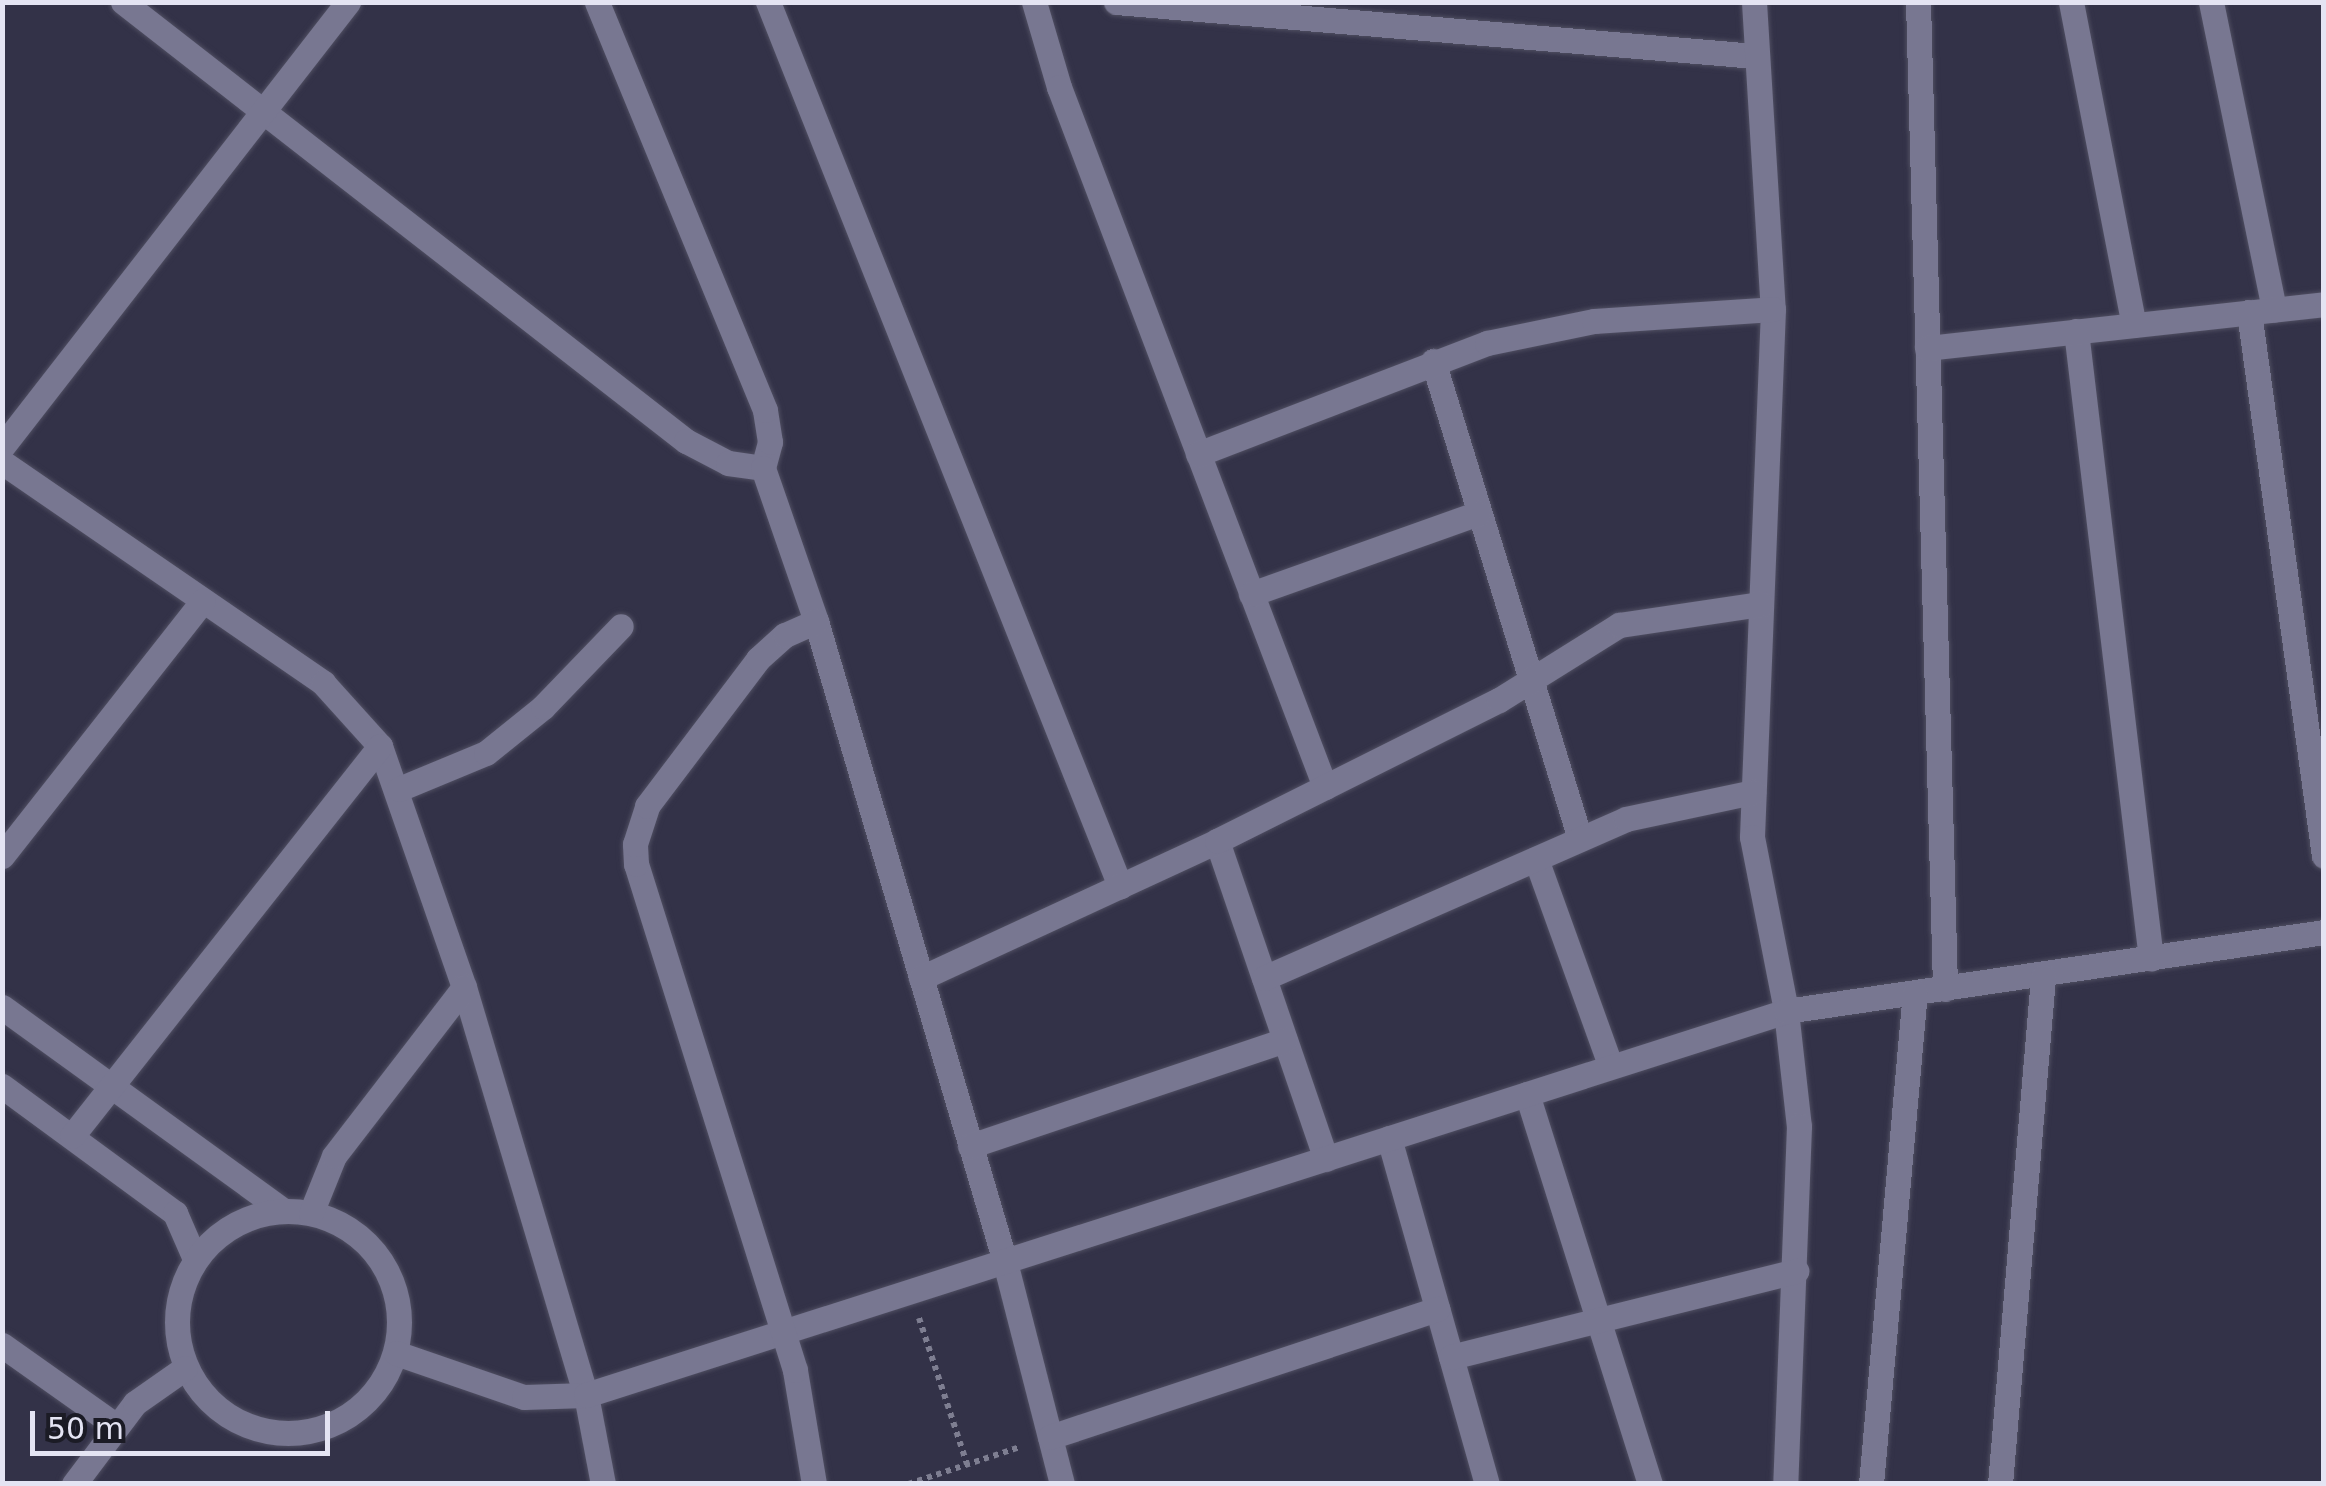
<!DOCTYPE html>
<style>
body{margin:0}
#map{position:relative;width:2326px;height:1486px;overflow:hidden;background:#333248;font-family:"DejaVu Sans",sans-serif}
div>[style]{position:absolute}
[style*='--x']{left:calc(var(--x)*1px);top:calc(var(--y)*1px);width:calc(var(--w)*1px);rotate:calc(var(--a)*1deg)}
.path>*{height:6px;margin-top:-3px;transform-origin:0;background:repeating-linear-gradient(90deg,#7e7e91 0 5px,transparent 0 10px)}
.roads{filter:drop-shadow(0 0 2px #4f4e61) drop-shadow(0 0 2px #4f4e61)}
.minor>*{height:25px;margin:-12.5px;padding:0 12.5px;transform-origin:12.5px;border-radius:12.5px;background:#787791}
.minor>.ring{margin:-12.5px;padding:0;box-sizing:content-box;background:none;border:25px solid #787791;border-radius:50%}
span{translate:-50% -50%;white-space:nowrap;text-align:center;line-height:1.15;-webkit-text-stroke:10px #1b1b25;paint-order:stroke}
.frame{position:absolute;inset:0;border:5px solid #e4e4f3;pointer-events:none}
.scale{position:absolute;left:30px;top:1411px;width:300px;height:45px;box-sizing:border-box;border:5px solid #e4e4f3;border-top:0;padding-left:12px;font-size:30px;line-height:35px;white-space:nowrap;color:#e4e4f3;-webkit-text-stroke:8px #1b1b25;paint-order:stroke}
</style>
<div id="map">
<div class="path">
<i style="--x:919;--y:1318;--w:154;--a:71.8"></i>
<i style="--x:908;--y:1484;--w:118;--a:-18.3"></i>
</div>
<div class="roads">
<div class="minor">
<i style="--x:123;--y:2;--w:714;--a:37.95"></i>
<i style="--x:686;--y:441;--w:47;--a:27.6"></i>
<i style="--x:728;--y:463;--w:35;--a:8"></i>
<i style="--x:763;--y:468;--w:27;--a:-75"></i>
<i style="--x:770;--y:442;--w:32;--a:-99"></i>
<i style="--x:765;--y:410;--w:441;--a:-112.4"></i>
<i style="--x:768;--y:2;--w:952;--a:68.29"></i>
<i style="--x:1034;--y:2;--w:89;--a:73.6"></i>
<i style="--x:1059;--y:87;--w:749;--a:69.19"></i>
<i style="--x:1116;--y:2;--w:641;--a:4.83"></i>
<i style="--x:1754;--y:2;--w:308;--a:86.5"></i>
<i style="--x:1773;--y:309;--w:528;--a:92.28"></i>
<i style="--x:1752;--y:837;--w:177;--a:78.9"></i>
<i style="--x:1786;--y:1011;--w:116;--a:83.6"></i>
<i style="--x:1799;--y:1126;--w:358;--a:92.2"></i>
<i style="--x:1918;--y:2;--w:987;--a:88.43"></i>
<i style="--x:2071;--y:2;--w:329;--a:79"></i>
<i style="--x:2211;--y:2;--w:314;--a:78.4"></i>
<i style="--x:2249;--y:312;--w:549;--a:82.15"></i>
<i style="--x:2076;--y:331;--w:632;--a:83.19"></i>
<i style="--x:1927;--y:348;--w:399;--a:-6.3"></i>
<i style="--x:1433;--y:361;--w:498;--a:72.9"></i>
<i style="--x:2;--y:447;--w:564;--a:-52.13"></i>
<i style="--x:1198;--y:454;--w:310;--a:-21"></i>
<i style="--x:1487;--y:343;--w:109;--a:-11.6"></i>
<i style="--x:1594;--y:321;--w:179;--a:-3.8"></i>
<i style="--x:2;--y:462;--w:390;--a:34.5"></i>
<i style="--x:323;--y:683;--w:85;--a:47.9"></i>
<i style="--x:380;--y:746;--w:255;--a:70.8"></i>
<i style="--x:464;--y:987;--w:426;--a:73.4"></i>
<i style="--x:586;--y:1395;--w:91;--a:79.2"></i>
<i style="--x:763;--y:468;--w:162;--a:70.9"></i>
<i style="--x:816;--y:621;--w:668;--a:73.57"></i>
<i style="--x:1005;--y:1262;--w:229;--a:75.6"></i>
<i style="--x:1251;--y:594;--w:241;--a:-19.6"></i>
<i style="--x:399;--y:789;--w:94;--a:-22.5"></i>
<i style="--x:486;--y:753;--w:73;--a:-38.9"></i>
<i style="--x:543;--y:707;--w:112;--a:-46.1"></i>
<i style="--x:1217;--y:841;--w:336;--a:71.1"></i>
<i style="--x:2;--y:856;--w:325;--a:-51.8"></i>
<i style="--x:1536;--y:859;--w:219;--a:70.2"></i>
<i style="--x:921;--y:978;--w:326;--a:-24.8"></i>
<i style="--x:1217;--y:841;--w:315;--a:-26.6"></i>
<i style="--x:1499;--y:700;--w:142;--a:-32"></i>
<i style="--x:1619;--y:625;--w:143;--a:-8.5"></i>
<i style="--x:1264;--y:978;--w:395;--a:-23.7"></i>
<i style="--x:1626;--y:819;--w:130;--a:-12"></i>
<i style="--x:2;--y:1007;--w:346;--a:35.9"></i>
<i style="--x:2;--y:1086;--w:215;--a:36.3"></i>
<i style="--x:175;--y:1213;--w:50;--a:66.5"></i>
<i style="--x:1527;--y:1094;--w:409;--a:72.5"></i>
<i style="--x:72;--y:1136;--w:497;--a:-51.7"></i>
<i style="--x:1389;--y:1138;--w:360;--a:74.2"></i>
<i style="--x:970;--y:1146;--w:332;--a:-18.6"></i>
<i class="ring" style="left:177px;top:1211px;width:197px;height:197px"></i>
<i style="--x:311;--y:1213;--w:61;--a:-68"></i>
<i style="--x:334;--y:1156;--w:213;--a:-52.4"></i>
<i style="--x:2;--y:1345;--w:138;--a:35.3"></i>
<i style="--x:396;--y:1353;--w:135;--a:19"></i>
<i style="--x:524;--y:1397;--w:62;--a:-1.8"></i>
<i style="--x:586;--y:1395;--w:1260;--a:-17.74"></i>
<i style="--x:1786;--y:1011;--w:544;--a:-8.35"></i>
<i style="--x:1451;--y:1357;--w:356;--a:-14"></i>
<i style="--x:1050;--y:1437;--w:408;--a:-18.3"></i>
<i style="--x:74;--y:1484;--w:101;--a:-53"></i>
<i style="--x:135;--y:1403;--w:61;--a:-35"></i>
<i style="--x:814;--y:1484;--w:116;--a:-99.5"></i>
<i style="--x:795;--y:1370;--w:530;--a:-107.44"></i>
<i style="--x:636;--y:864;--w:20;--a:-93"></i>
<i style="--x:635;--y:844;--w:40;--a:-72"></i>
<i style="--x:647;--y:806;--w:184;--a:-52.9"></i>
<i style="--x:758;--y:659;--w:36;--a:-42"></i>
<i style="--x:785;--y:635;--w:34;--a:-24"></i>
<i style="--x:1871;--y:1484;--w:493;--a:-84.9"></i>
<i style="--x:2000;--y:1484;--w:509;--a:-85.15"></i>
</div>
</div>
<div class="frame"></div>
<div class="scale">50 m</div>
</div>
